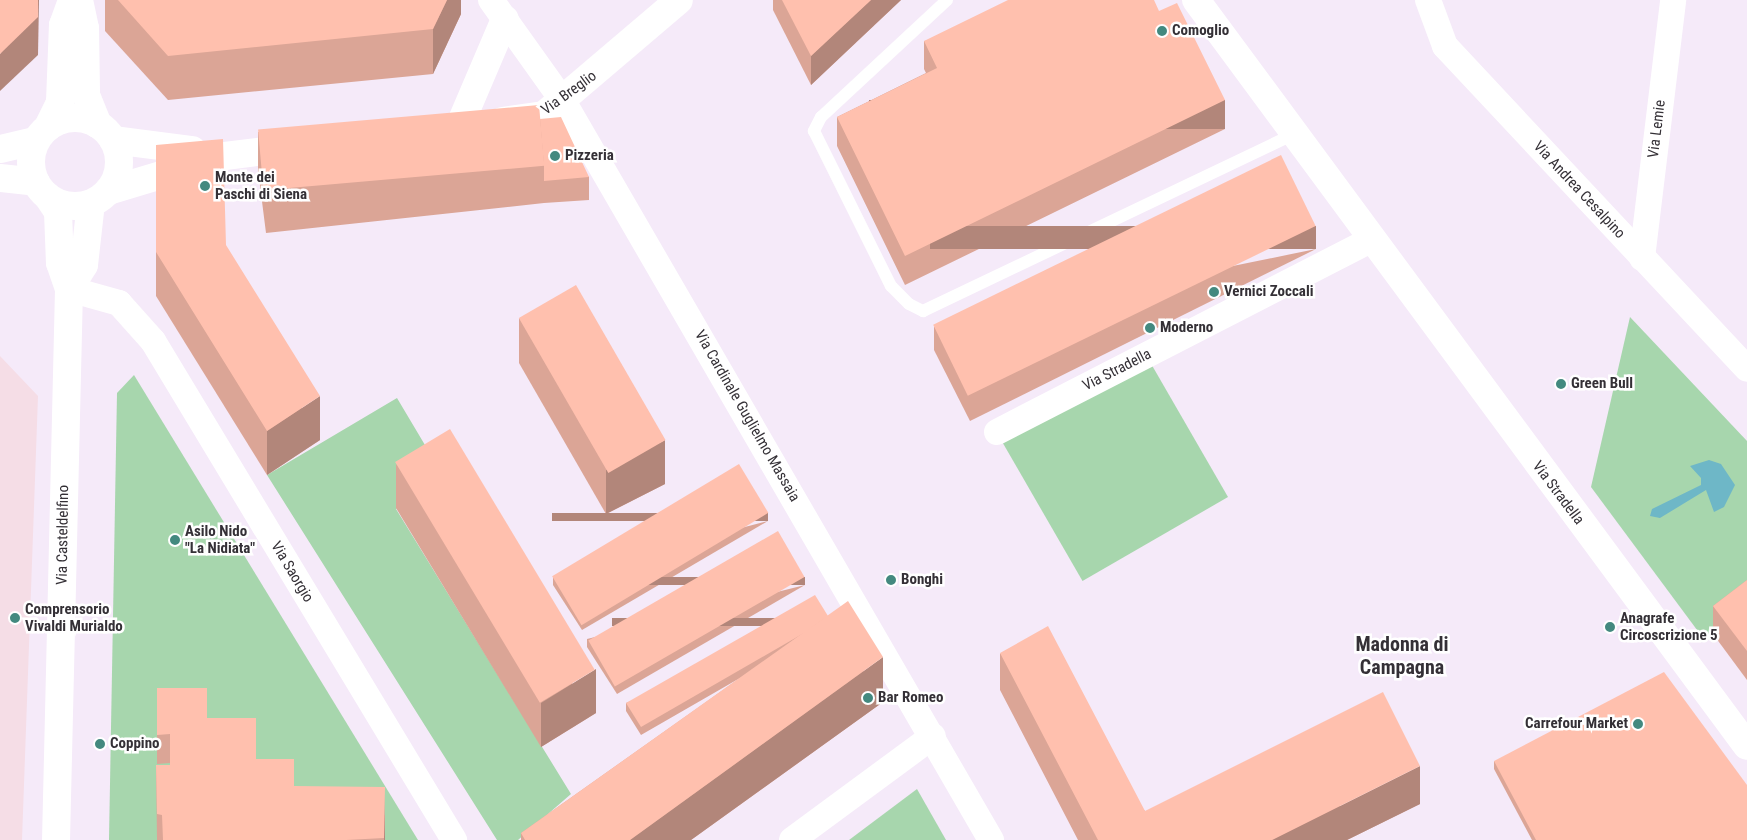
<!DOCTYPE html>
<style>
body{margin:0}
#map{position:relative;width:1747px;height:840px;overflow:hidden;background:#f5eaf9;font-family:"Roboto Condensed",sans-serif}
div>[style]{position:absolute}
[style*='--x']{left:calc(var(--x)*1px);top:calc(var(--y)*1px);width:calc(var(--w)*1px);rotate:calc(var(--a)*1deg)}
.education>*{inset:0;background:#f5dde6}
.green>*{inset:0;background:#a7d6ad;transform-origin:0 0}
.water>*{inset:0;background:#6eb7c7}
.lane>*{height:12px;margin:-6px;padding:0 6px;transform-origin:6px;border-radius:6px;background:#fff}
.street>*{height:26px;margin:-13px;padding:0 13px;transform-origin:13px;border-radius:13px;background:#fff}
.secondary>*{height:28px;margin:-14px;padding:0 14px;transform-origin:14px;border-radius:14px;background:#fff}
.secondary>.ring{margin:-14px;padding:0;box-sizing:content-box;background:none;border:28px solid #fff;border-radius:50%}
.wall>*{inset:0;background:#dba596}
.shaded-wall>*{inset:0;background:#b2867a;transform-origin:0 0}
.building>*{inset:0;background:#ffc0ae;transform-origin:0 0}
.dots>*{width:14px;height:14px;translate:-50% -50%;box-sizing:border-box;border:2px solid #fff;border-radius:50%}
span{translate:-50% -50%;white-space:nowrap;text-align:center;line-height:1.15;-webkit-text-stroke:5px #fff;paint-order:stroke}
.poi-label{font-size:15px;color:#343036;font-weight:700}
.left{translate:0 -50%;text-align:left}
.right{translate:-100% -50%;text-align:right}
.street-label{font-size:15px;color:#343036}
.district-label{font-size:20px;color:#343036;font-weight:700}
</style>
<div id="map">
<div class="education">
<i style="clip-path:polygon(0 356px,38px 396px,22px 840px,0 840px)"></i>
</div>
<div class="green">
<i style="clip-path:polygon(1630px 317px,1747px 441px,1747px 606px,1703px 638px,1591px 487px)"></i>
<i style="left:1146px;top:355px;width:164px;height:168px;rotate:60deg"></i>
<i style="clip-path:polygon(134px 375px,418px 840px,109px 840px,117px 393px)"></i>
<i style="clip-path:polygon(397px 398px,444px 477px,396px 509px,571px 794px,518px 840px,497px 840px,267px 475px)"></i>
<i style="clip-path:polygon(917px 789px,946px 840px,849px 840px)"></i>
</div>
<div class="water">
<i style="clip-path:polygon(1709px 460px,1721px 464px,1735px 485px,1724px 507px,1714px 512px,1706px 490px,1660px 518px,1650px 516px,1652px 509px,1701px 485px,1701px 478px,1690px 466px)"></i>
</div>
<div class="lane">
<i style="--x:947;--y:0;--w:172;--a:137.1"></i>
<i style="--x:821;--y:117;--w:16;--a:117"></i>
<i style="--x:814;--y:131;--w:173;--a:63.6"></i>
<i style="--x:891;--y:286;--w:25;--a:45"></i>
<i style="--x:909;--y:304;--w:16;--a:27"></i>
<i style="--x:923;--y:311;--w:411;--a:-25.5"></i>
</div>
<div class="street">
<i style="--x:491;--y:0;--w:124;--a:54.5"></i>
<i style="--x:563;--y:101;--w:854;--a:59.92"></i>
<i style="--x:1428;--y:0;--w:49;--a:69.7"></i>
<i style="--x:1445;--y:46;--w:442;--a:46.9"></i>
<i style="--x:1642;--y:258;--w:260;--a:-83.1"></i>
<i style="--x:69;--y:289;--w:52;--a:15.6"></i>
<i style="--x:119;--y:303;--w:51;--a:48.2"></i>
<i style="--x:153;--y:341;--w:583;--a:58.9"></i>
<i style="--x:997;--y:432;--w:420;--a:-27.2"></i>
<i style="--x:792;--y:840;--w:175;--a:-36.4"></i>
</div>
<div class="secondary">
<i style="--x:79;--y:0;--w:29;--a:78"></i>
<i style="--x:85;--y:28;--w:67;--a:89.1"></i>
<i style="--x:86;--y:95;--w:32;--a:68"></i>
<i style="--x:1196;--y:0;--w:927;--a:53.55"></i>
<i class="ring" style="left:31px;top:118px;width:60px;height:60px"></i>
<i style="--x:502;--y:121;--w:42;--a:-8.1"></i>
<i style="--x:544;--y:115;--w:177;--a:-40.4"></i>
<i style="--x:48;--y:127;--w:28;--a:-64"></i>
<i style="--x:60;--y:102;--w:77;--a:-87.8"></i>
<i style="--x:63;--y:25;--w:27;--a:-70"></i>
<i style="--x:459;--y:127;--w:117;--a:-66.9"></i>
<i style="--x:113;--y:140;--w:80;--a:7.2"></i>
<i style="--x:0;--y:149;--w:37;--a:-13"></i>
<i style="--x:0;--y:178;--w:36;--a:6"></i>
<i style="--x:108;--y:191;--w:122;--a:-16.7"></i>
<i style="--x:225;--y:156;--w:72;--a:-7.2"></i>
<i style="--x:48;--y:197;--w:18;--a:56"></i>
<i style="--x:58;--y:212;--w:51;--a:87.8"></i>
<i style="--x:60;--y:263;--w:28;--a:71"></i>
<i style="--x:69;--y:289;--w:551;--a:91.35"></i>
<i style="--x:69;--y:289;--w:28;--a:-58"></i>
<i style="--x:84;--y:265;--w:62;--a:-83.6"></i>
</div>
<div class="wall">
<i style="clip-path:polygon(105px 0,461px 0,461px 14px,433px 74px,168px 100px,105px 31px)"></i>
<i style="clip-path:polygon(773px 0,901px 0,811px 85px,773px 10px)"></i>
<i style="clip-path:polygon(1159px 11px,1225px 129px,905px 285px,837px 146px,837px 117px,926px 73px,924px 69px,924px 41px)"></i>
<i style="clip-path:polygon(540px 119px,589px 177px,589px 200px,544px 203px,266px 233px,258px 170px,258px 132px)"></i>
<i style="clip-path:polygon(156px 145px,320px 440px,267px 475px,156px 296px)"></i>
<i style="clip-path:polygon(1316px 249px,970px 421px,934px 350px,934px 327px)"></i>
<i style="clip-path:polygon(519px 318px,665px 484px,606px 514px,519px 363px)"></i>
<i style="clip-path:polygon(396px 464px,596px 713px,541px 747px,396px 508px)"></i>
<i style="clip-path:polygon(768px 521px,582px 630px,553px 585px,553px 577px)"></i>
<i style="clip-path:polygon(1747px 580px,1747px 680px,1713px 634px,1713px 606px)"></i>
<i style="clip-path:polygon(805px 585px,617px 694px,587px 647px,587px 639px)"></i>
<i style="clip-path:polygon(828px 616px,883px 702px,691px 840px,521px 840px,521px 833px,740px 678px,641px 735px,626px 711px,626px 703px)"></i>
<i style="clip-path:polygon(1000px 653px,1145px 811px,1420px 804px,1347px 840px,1078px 840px,1000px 690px)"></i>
<i style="clip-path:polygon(157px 688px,207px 718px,256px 759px,294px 786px,385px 815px,385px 840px,157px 840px,156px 765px,170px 765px,170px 763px,157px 764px)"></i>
<i style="clip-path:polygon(1494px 761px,1747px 840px,1532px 840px,1494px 769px)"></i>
</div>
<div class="shaded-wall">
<i style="clip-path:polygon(38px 0,39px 0,38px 55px,0 91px,0 54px)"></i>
<i style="clip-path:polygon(447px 0,461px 0,461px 14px,433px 74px,433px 29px)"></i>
<i style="clip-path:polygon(871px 0,901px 0,811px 85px,811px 56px)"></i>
<i style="left:1225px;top:100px;width:29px;height:356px;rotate:90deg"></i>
<i style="left:1316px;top:226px;width:23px;height:386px;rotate:90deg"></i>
<i style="clip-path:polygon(320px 396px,320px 440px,267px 475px,267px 431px)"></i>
<i style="clip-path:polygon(665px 440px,665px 484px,606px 514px,606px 470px)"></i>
<i style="left:768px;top:513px;width:8px;height:216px;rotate:90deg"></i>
<i style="left:805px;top:577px;width:8px;height:217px;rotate:90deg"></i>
<i style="left:829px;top:618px;width:8px;height:217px;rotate:90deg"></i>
<i style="clip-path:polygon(883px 657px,883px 702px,691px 840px,630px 840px)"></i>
<i style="clip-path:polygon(596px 669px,596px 713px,541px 747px,541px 703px)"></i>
<i style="clip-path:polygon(1420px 766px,1420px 804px,1347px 840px,1272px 840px)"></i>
<i style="clip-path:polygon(385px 787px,385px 840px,384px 840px)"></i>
</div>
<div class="building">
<i style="clip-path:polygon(0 0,38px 0,38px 17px,0 54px)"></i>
<i style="clip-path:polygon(118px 0,447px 0,433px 29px,168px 56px)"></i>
<i style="clip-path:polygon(782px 0,871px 0,811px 56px)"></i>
<i style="clip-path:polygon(1008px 0,1154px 0,1159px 11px,1177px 3px,1225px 100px,905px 256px,837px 117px,937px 68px,924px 41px)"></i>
<i style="left:539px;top:105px;width:61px;height:282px;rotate:85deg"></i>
<i style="clip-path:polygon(561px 117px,589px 177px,544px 181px,544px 166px,540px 119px)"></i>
<i style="clip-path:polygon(223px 139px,226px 245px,320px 396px,267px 431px,156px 252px,156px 145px)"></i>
<i style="left:1281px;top:155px;width:79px;height:387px;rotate:64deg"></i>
<i style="left:576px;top:285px;width:179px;height:66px;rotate:60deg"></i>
<i style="left:450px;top:429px;width:281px;height:64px;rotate:59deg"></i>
<i style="left:739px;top:464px;width:57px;height:218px;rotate:59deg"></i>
<i style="left:778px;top:531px;width:53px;height:219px;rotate:60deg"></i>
<i style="clip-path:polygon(1747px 580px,1747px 651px,1713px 606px)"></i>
<i style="clip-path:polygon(815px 595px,828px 616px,804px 633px,641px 727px,626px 703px)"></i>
<i style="clip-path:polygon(848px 601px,883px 657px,630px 840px,525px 840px,521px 833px)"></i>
<i style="clip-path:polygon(1048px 626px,1145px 811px,1383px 692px,1420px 766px,1272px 840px,1098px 840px,1000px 653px)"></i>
<i style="clip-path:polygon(1664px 672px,1747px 785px,1747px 840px,1536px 840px,1494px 761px)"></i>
<i style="clip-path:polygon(157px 688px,207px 688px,207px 718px,256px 718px,256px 759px,294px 759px,294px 786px,385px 787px,384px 838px,346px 840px,163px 840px,162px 815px,157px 814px,156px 765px,170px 765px,170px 734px,157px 735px)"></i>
</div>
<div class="dots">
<i style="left:1162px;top:31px;background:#43897f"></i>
<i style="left:555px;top:156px;background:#43897f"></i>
<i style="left:205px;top:186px;background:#43897f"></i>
<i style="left:1214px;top:292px;background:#43897f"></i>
<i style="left:1150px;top:328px;background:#43897f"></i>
<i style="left:1561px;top:384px;background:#43897f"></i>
<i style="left:175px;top:540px;background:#43897f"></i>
<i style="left:891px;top:580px;background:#43897f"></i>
<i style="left:15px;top:618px;background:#43897f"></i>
<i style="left:1610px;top:627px;background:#43897f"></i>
<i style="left:868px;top:698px;background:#43897f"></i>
<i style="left:1638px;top:724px;background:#43897f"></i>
<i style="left:100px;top:744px;background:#43897f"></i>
</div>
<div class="poi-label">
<span class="left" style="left:1172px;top:31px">Comoglio</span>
<span class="left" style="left:565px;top:156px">Pizzeria</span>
<span class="left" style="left:215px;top:186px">Monte dei<br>Paschi di Siena</span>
<span class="left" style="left:1224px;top:292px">Vernici Zoccali</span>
<span class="left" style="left:1160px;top:328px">Moderno</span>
<span class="left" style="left:1571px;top:384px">Green Bull</span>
<span class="left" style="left:185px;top:540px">Asilo Nido<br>"La Nidiata"</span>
<span class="left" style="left:901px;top:580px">Bonghi</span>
<span class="left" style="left:25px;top:618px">Comprensorio<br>Vivaldi Murialdo</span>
<span class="left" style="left:1620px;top:627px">Anagrafe<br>Circoscrizione 5</span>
<span class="left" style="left:878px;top:698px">Bar Romeo</span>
<span class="right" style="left:1628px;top:724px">Carrefour Market</span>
<span class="left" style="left:110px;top:744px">Coppino</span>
</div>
<div class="street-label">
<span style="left:569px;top:93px;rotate:-36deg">Via Breglio</span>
<span style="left:1657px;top:129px;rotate:-83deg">Via Lemie</span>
<span style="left:1579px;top:190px;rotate:47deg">Via Andrea Cesalpino</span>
<span style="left:1117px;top:370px;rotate:-27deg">Via Stradella</span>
<span style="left:747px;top:416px;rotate:60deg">Via Cardinale Guglielmo Massaia</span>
<span style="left:1558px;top:493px;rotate:53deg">Via Stradella</span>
<span style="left:63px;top:535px;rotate:-89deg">Via Casteldelfino</span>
<span style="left:292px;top:572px;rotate:59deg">Via Saorgio</span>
</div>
<div class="district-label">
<span style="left:1402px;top:656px">Madonna di<br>Campagna</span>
</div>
</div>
